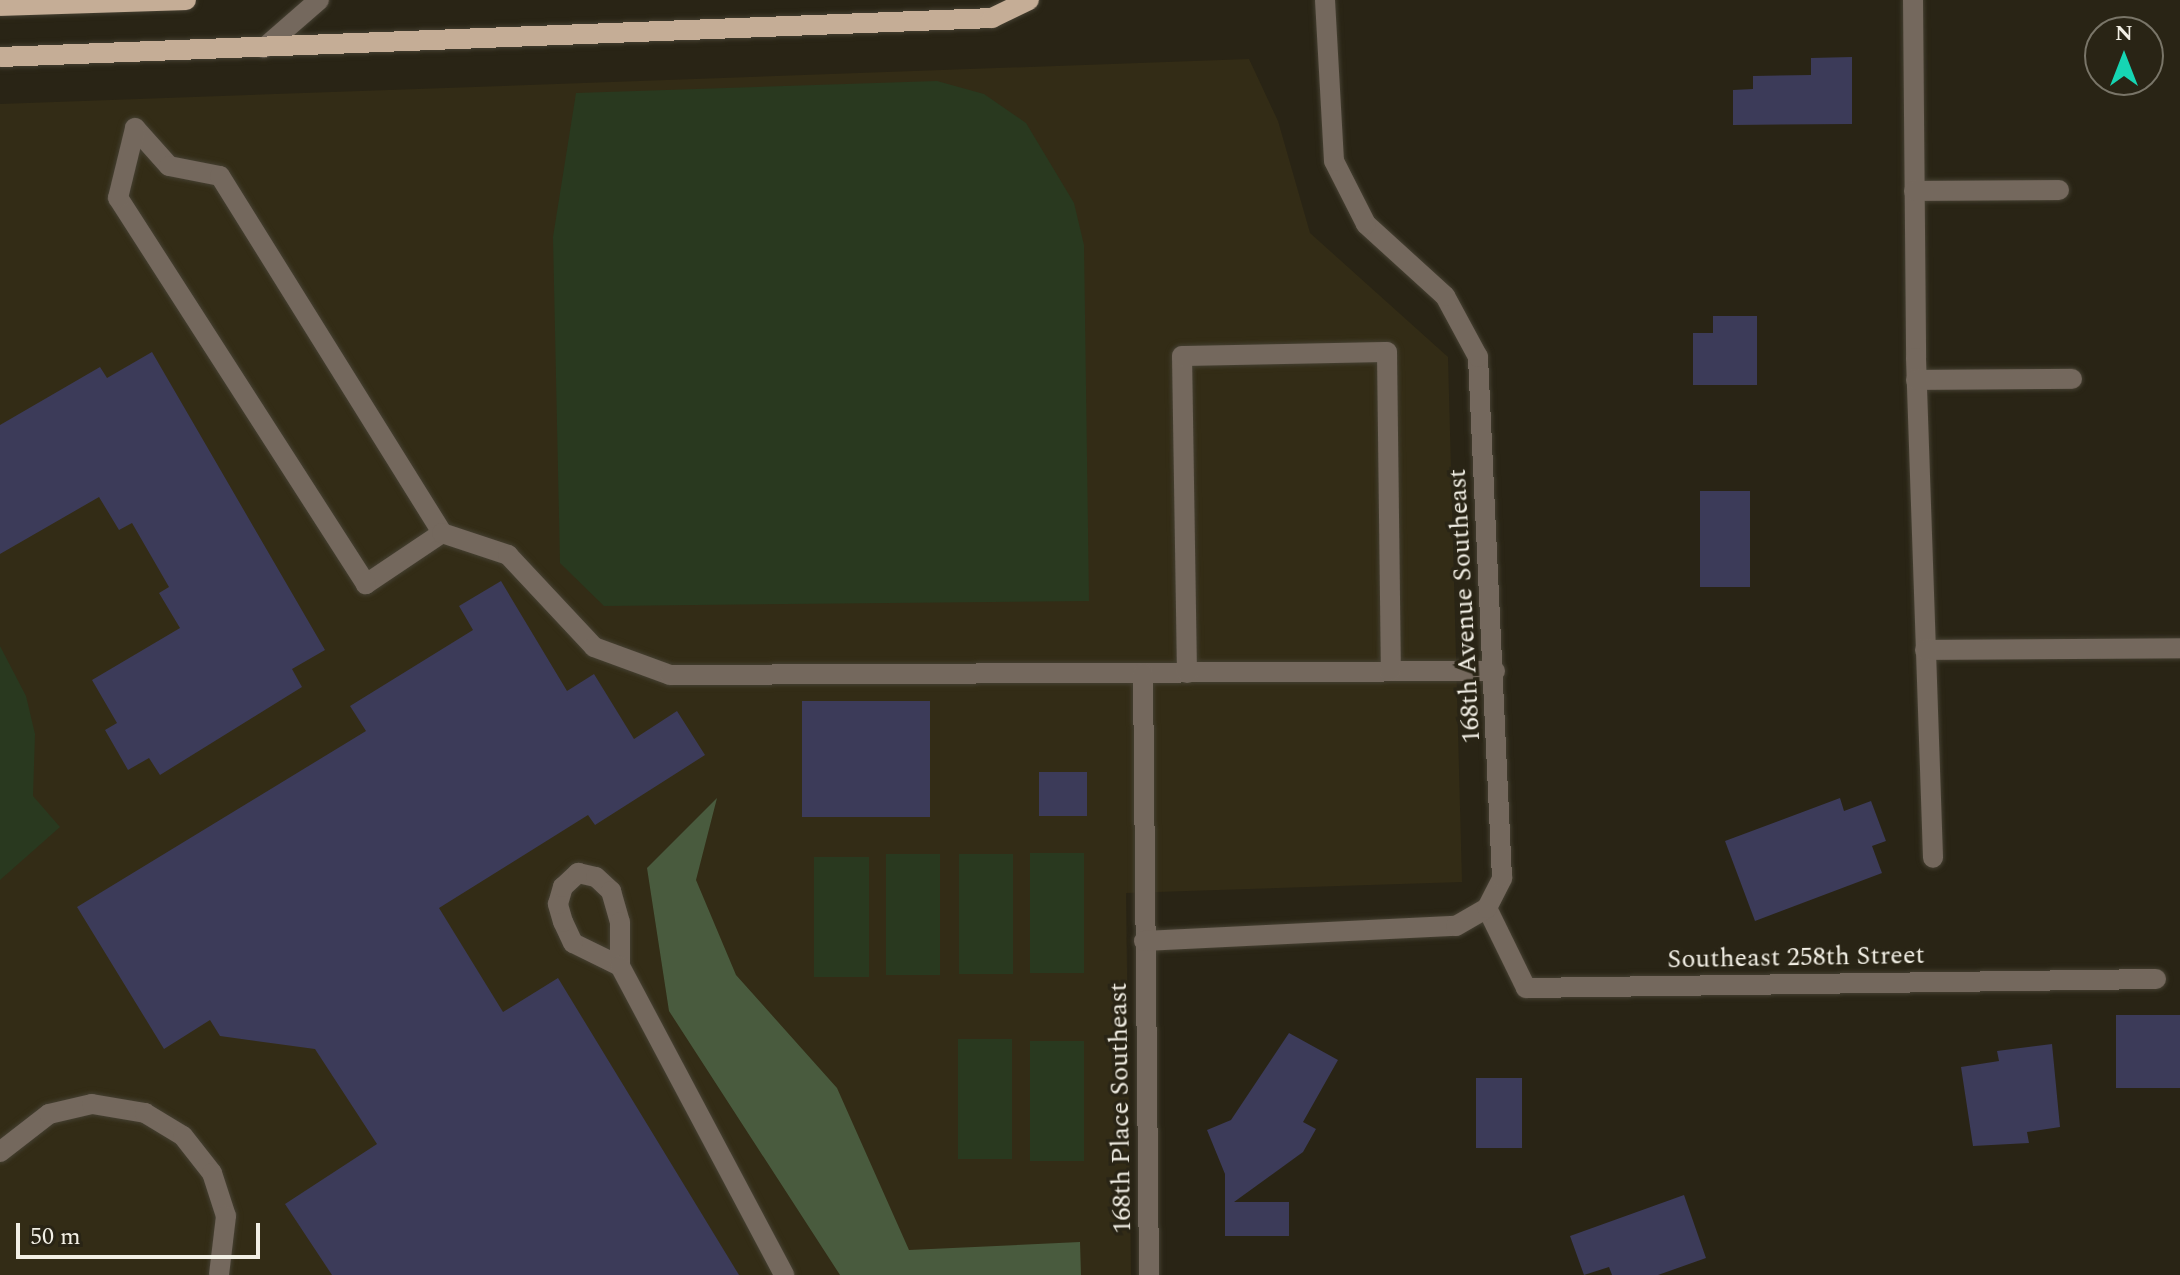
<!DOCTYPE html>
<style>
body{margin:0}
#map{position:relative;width:2180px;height:1275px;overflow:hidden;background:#292415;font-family:Spectral,serif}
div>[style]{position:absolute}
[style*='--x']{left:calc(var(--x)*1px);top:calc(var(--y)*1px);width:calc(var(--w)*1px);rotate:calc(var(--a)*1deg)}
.built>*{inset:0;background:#332c16}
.green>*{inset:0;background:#29391f;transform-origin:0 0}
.forest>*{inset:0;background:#495b3e}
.building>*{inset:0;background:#3c3b59;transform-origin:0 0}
.roads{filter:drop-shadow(0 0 2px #454032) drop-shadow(0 0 2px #454032)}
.minor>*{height:20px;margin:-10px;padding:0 10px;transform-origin:10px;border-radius:10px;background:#74685d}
.major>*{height:20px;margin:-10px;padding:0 10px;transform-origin:10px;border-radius:10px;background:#c5ad96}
span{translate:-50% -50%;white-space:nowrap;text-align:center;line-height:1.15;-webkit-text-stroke:7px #292415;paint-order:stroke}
.street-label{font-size:26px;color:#f2efe5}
.north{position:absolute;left:2084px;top:16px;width:80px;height:80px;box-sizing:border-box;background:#292415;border:2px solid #797568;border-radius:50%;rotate:0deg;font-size:22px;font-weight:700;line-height:32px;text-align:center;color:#f2efe5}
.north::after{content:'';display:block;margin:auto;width:28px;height:36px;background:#16d5b3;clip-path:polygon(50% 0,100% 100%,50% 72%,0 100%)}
.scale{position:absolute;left:16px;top:1223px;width:244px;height:36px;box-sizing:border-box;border:4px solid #f2efe5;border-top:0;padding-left:10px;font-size:24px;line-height:28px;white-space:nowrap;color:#f2efe5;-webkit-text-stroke:6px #292415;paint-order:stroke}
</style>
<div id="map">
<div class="built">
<i style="clip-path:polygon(1249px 59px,1278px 121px,1310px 233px,1448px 357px,1462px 882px,1126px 893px,1131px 1275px,0 1275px,0 104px)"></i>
</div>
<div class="green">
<i style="clip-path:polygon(937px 81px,984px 94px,1026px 123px,1074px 203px,1084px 245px,1089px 601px,604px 606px,560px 563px,553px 237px,576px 93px)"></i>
<i style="clip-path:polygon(0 646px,26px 696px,35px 734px,33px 796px,60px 827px,0 880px)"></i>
<i style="left:1030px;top:853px;width:54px;height:120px"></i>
<i style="left:940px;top:854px;width:121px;height:54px;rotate:90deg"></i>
<i style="left:959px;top:854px;width:54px;height:120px"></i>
<i style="left:814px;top:857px;width:55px;height:120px"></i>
<i style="left:958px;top:1039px;width:54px;height:120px"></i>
<i style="left:1084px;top:1041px;width:120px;height:54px;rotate:90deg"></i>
</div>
<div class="forest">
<i style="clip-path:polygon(717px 798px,696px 880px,736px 975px,837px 1088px,909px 1250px,1080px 1242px,1081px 1275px,840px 1275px,669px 1011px,647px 868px)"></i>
</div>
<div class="building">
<i style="clip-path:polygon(1852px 57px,1852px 124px,1733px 125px,1733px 90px,1753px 89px,1753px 76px,1811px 75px,1811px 58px)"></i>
<i style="clip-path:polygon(1713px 316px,1757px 316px,1757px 385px,1693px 385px,1693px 333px,1713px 333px)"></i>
<i style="clip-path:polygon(152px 352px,325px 650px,292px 669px,302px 687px,160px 775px,149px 758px,128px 770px,105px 730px,117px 723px,92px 680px,180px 628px,159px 593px,169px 587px,132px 523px,119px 530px,99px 497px,0 554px,0 425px,100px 367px,107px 378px)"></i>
<i style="left:1700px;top:491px;width:50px;height:96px"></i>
<i style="clip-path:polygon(501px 581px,567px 691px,594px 674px,634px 739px,677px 711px,705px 755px,595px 825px,588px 815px,439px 908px,503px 1012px,558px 978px,739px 1275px,332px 1275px,285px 1204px,377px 1144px,315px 1049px,220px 1036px,210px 1020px,164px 1049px,77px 907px,366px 731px,350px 706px,473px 630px,459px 606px)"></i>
<i style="left:802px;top:701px;width:128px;height:116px"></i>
<i style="left:1039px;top:772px;width:48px;height:44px"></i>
<i style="clip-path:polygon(1840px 798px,1844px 811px,1871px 801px,1886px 841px,1872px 846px,1882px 873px,1755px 921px,1725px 841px)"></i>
<i style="left:2116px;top:1015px;width:64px;height:73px"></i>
<i style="clip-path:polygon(1289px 1033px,1338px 1060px,1303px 1122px,1316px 1129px,1303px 1152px,1234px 1202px,1289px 1202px,1289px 1236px,1225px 1236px,1225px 1174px,1207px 1130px,1231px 1120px)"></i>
<i style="clip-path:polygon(2052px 1044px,2060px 1127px,2027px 1132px,2029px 1143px,1973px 1146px,1961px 1067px,1999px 1061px,1997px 1051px)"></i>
<i style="left:1476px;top:1078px;width:46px;height:70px"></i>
<i style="clip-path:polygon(1684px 1195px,1706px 1258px,1658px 1275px,1612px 1275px,1609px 1267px,1584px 1275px,1570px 1236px)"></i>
</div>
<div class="roads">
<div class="minor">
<i style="--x:1913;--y:0;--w:358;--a:89.5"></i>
<i style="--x:1916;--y:358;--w:500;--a:88.05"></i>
<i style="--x:264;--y:48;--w:73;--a:-41.1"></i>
<i style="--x:135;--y:128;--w:51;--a:48.2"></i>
<i style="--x:169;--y:166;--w:52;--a:11.1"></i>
<i style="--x:220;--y:176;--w:420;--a:58.1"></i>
<i style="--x:442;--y:533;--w:92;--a:146.1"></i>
<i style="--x:366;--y:584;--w:459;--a:-122.7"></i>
<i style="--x:118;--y:198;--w:72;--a:-76.3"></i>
<i style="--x:1914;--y:191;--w:145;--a:-0.4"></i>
<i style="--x:1916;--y:380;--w:156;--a:-0.4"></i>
<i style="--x:442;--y:533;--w:70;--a:18.4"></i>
<i style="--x:508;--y:555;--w:126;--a:46.9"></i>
<i style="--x:594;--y:647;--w:81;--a:20.2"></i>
<i style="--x:670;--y:675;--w:825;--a:-0.28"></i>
<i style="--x:1925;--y:650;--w:255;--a:-0.4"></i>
<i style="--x:1143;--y:673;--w:602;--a:89.43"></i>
<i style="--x:1187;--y:673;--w:317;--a:-90.9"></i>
<i style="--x:1182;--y:356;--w:205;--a:-1.1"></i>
<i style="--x:1387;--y:352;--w:319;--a:89.3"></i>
<i style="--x:1487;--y:908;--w:89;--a:64"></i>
<i style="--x:1526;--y:988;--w:630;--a:-0.82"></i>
<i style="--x:1144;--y:941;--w:312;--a:-2.8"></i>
<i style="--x:1456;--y:926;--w:36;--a:-30"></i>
<i style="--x:1487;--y:908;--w:34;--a:-63"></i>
<i style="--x:1502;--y:878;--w:522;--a:-92.64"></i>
<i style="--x:1478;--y:357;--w:69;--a:-118.4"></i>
<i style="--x:1445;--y:296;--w:107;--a:-137.7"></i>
<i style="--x:1366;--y:224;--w:71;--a:-116.9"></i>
<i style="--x:1334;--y:161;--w:161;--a:-93.2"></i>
<i style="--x:620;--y:966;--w:52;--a:-153.9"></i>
<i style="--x:573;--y:943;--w:23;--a:-115"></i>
<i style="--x:563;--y:922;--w:19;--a:-106"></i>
<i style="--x:558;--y:904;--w:18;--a:-74"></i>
<i style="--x:563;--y:887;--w:21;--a:-43"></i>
<i style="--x:578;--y:873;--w:18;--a:13"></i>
<i style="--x:596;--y:877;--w:21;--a:43"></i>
<i style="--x:611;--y:891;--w:32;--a:74"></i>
<i style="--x:620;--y:922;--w:44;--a:90"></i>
<i style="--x:620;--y:966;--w:350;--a:62"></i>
<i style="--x:0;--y:1152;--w:62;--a:-37.8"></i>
<i style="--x:49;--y:1114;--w:44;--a:-13.1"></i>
<i style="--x:92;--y:1104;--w:54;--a:9.6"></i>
<i style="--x:145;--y:1113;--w:44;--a:31.2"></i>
<i style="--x:183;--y:1136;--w:47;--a:51.9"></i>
<i style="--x:212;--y:1173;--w:45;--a:72"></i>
<i style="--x:226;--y:1216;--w:59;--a:96.8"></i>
</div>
<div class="major">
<i style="--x:0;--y:6;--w:186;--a:-1.8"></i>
<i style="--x:0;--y:57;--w:993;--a:-2.25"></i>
<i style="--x:992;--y:18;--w:41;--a:-25.9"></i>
</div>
</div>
<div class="street-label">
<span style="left:1465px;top:606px;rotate:-93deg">168th Avenue Southeast</span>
<span style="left:1796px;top:958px;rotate:-1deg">Southeast 258th Street</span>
<span style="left:1121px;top:1108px;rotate:-91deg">168th Place Southeast</span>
</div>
<div class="north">N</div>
<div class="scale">50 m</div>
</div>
